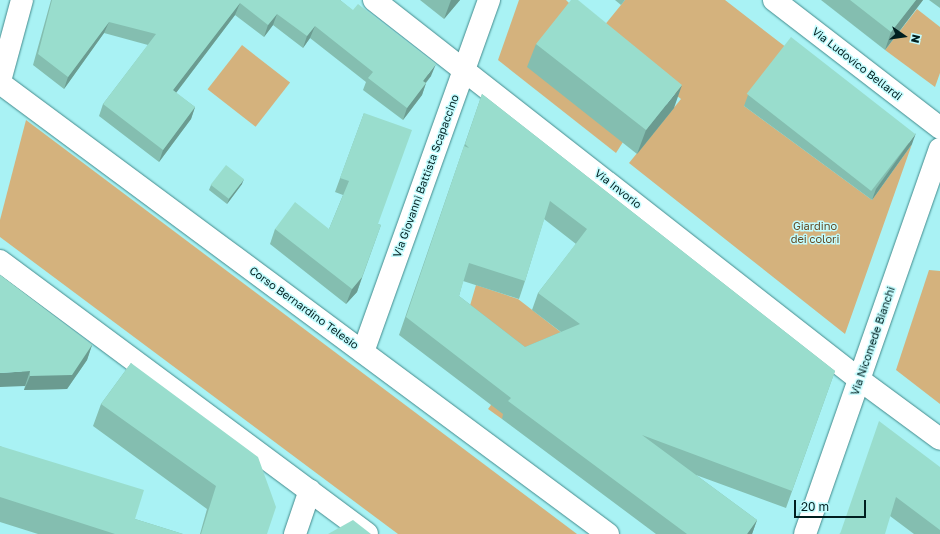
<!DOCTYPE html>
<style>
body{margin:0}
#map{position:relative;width:940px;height:534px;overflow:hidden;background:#a9f2f4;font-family:"Golos Text",sans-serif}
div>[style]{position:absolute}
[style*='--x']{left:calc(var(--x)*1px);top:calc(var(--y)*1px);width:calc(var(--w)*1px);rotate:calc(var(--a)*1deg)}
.green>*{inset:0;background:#d4b27d;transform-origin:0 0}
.roads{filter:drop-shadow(0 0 1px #428a8c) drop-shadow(0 0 1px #428a8c)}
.minor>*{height:22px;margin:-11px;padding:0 11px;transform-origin:11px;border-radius:11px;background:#fff}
.wall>*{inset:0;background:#84beb0}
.shaded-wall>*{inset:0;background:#6b9b90}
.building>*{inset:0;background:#99ddcd;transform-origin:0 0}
span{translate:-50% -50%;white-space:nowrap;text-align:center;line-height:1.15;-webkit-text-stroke:3px #c3fcfe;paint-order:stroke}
.street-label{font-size:11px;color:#001e1f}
.park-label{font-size:11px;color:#644c26}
.north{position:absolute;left:884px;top:16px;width:40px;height:40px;-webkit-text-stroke:3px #c3fcfe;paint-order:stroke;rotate:103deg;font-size:11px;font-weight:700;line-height:16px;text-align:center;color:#001e1f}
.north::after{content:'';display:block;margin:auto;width:14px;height:18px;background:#001e1f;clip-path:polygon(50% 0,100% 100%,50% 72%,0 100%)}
.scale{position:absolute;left:794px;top:500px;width:72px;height:18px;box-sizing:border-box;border:2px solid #001e1f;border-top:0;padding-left:5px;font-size:12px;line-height:14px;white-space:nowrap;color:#001e1f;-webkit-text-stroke:3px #c3fcfe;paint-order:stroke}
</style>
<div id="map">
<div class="green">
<i style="clip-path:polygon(519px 0,566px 0,570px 4px,623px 142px,616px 153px,498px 60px)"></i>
<i style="clip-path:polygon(625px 0,725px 0,787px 48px,744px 106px,872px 200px,912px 144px,845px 334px,629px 163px,681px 99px,599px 32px)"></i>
<i style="clip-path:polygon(917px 9px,940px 27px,940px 73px,935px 87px,885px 50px)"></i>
<i style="left:242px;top:45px;width:61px;height:56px;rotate:38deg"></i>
<i style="clip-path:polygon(26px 120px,577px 534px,398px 534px,0 237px,0 220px)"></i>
<i style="clip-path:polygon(929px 270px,940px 271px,940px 404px,896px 370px)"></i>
<i style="clip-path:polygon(476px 285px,518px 299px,571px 340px,502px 419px,488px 409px,491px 405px,469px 309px)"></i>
</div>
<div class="roads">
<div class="minor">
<i style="--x:374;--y:0;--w:617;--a:38.02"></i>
<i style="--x:860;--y:380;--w:99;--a:36.4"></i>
<i style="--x:774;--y:0;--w:210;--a:37.6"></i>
<i style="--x:0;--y:81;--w:84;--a:-74.8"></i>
<i style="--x:0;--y:83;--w:757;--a:36.57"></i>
<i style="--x:0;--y:261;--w:457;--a:36.6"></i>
<i style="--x:363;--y:352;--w:374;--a:-70.3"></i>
<i style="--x:295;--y:534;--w:46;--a:-71.2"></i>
<i style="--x:805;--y:534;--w:408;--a:-70.7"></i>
</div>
</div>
<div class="wall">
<i style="clip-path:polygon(51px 0,340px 0,431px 76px,426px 83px,422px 95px,403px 120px,363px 90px,366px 82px,310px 38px,303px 48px,273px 25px,264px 37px,235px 15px,176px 93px,195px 107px,191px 119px,159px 162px,99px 116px,103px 104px,148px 45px,104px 33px,64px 89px,33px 65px)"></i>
<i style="clip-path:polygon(420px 0,460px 0,444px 19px)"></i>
<i style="clip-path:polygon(615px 0,625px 0,621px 5px)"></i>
<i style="clip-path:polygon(821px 0,923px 0,885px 50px)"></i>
<i style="clip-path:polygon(929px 0,940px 0,940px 8px)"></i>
<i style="clip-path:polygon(536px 44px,674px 108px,637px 154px,527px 67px)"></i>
<i style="clip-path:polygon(evenodd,482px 94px,835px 371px,786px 508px,696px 475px,757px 520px,752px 534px,656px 534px,502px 419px,503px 414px,399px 335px,482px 94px,544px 219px,576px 244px,538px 293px,532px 310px,561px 332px,525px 347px,459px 296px,463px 281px,519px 299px,525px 281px,544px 219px)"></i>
<i style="clip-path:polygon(748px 95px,912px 144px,872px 200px,744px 106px)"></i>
<i style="clip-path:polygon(364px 113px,378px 224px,381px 225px,357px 292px,346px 304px,270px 244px,275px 229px,329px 229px,343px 195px,335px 192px)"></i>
<i style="clip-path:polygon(242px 184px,227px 204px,209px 190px,211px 185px)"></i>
<i style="clip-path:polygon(0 275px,92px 345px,87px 360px,67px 389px,24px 390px,25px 386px)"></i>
<i style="clip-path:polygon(131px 363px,267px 534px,200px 534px,207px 509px,93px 426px,101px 404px)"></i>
<i style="clip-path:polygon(0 446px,135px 519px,183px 534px,38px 534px,0 522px)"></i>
<i style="clip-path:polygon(940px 467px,940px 534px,914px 534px,890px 516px,839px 534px)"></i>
</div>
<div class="shaded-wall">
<i style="clip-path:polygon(451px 0,460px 0,444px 19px)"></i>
<i style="clip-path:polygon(916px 0,923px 0,885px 50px,891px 32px)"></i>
<i style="clip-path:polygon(240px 3px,235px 15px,169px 102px,173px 90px)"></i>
<i style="clip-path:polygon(277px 14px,273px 25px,264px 37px,268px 25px)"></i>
<i style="clip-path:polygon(109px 22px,104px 33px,64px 89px,68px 77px)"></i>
<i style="clip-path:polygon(315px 26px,310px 38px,303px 48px,307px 36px)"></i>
<i style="clip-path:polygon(436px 64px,431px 76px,418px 92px,423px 81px)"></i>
<i style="clip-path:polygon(426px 83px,422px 95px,403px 120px,407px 108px)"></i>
<i style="clip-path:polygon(682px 85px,674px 108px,637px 154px,646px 130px)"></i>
<i style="clip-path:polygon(195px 107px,191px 119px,159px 162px,163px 150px)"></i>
<i style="clip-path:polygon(916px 133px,912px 144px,872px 200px,876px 189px)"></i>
<i style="clip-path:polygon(244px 179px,242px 184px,227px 204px,229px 199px)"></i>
<i style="clip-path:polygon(362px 277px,357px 292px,346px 304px,352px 289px)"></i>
<i style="clip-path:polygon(92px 345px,87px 360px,67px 389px,24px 390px,30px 376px)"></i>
<i style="clip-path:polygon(30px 371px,25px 386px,0 387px,0 373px)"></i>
<i style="clip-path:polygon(757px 520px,752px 534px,747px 534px)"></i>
</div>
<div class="building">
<i style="clip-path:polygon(52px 0,340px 0,353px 10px,358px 4px,436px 64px,423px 81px,426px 83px,407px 108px,368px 78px,373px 72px,315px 26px,307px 36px,277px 14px,268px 25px,240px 3px,173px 90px,195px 107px,163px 150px,103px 104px,156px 34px,109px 22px,68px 77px,38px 54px)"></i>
<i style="clip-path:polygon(571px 0,578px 0,682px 85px,646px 130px,536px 44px)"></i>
<i style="clip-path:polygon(850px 0,916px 0,891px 32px)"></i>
<i style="left:791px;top:37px;width:158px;height:72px;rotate:38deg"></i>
<i style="clip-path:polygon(evenodd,482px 94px,835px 371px,792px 491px,642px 435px,757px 520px,747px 534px,687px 534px,508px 401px,511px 398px,406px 317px,464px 146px,469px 148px,465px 144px,482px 94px,550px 201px,587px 229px,538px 293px,580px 324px,525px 347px,459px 296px,469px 263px,525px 281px,550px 201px)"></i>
<i style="clip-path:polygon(364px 113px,412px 130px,378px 224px,381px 225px,362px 277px,352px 289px,275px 229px,295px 202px,329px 229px,349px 181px,340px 178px)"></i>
<i style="left:226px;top:165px;width:23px;height:25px;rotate:38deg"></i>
<i style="clip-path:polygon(0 275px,92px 345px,72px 375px,30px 376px,30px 371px,0 373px)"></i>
<i style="clip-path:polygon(131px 363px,258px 457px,276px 507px,267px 534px,201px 534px,216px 486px,101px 404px)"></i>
<i style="clip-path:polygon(879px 421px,940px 467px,940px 530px,896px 497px,885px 534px,840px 534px)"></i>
<i style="clip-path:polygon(0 446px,144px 490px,135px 519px,183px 534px,115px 534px,0 497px)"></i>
<i style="clip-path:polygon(353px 520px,371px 534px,328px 534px)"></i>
</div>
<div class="street-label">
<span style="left:857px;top:64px;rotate:38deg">Via Ludovico Bellardi</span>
<span style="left:426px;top:176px;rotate:-70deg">Via Giovanni Battista Scapaccino</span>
<span style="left:618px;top:189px;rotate:38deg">Via Invorio</span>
<span style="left:304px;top:308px;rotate:36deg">Corso Bernardino Telesio</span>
<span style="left:873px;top:341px;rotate:-71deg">Via Nicomede Bianchi</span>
</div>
<div class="park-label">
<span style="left:815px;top:233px">Giardino<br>dei colori</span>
</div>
<div class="north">N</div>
<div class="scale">20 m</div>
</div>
